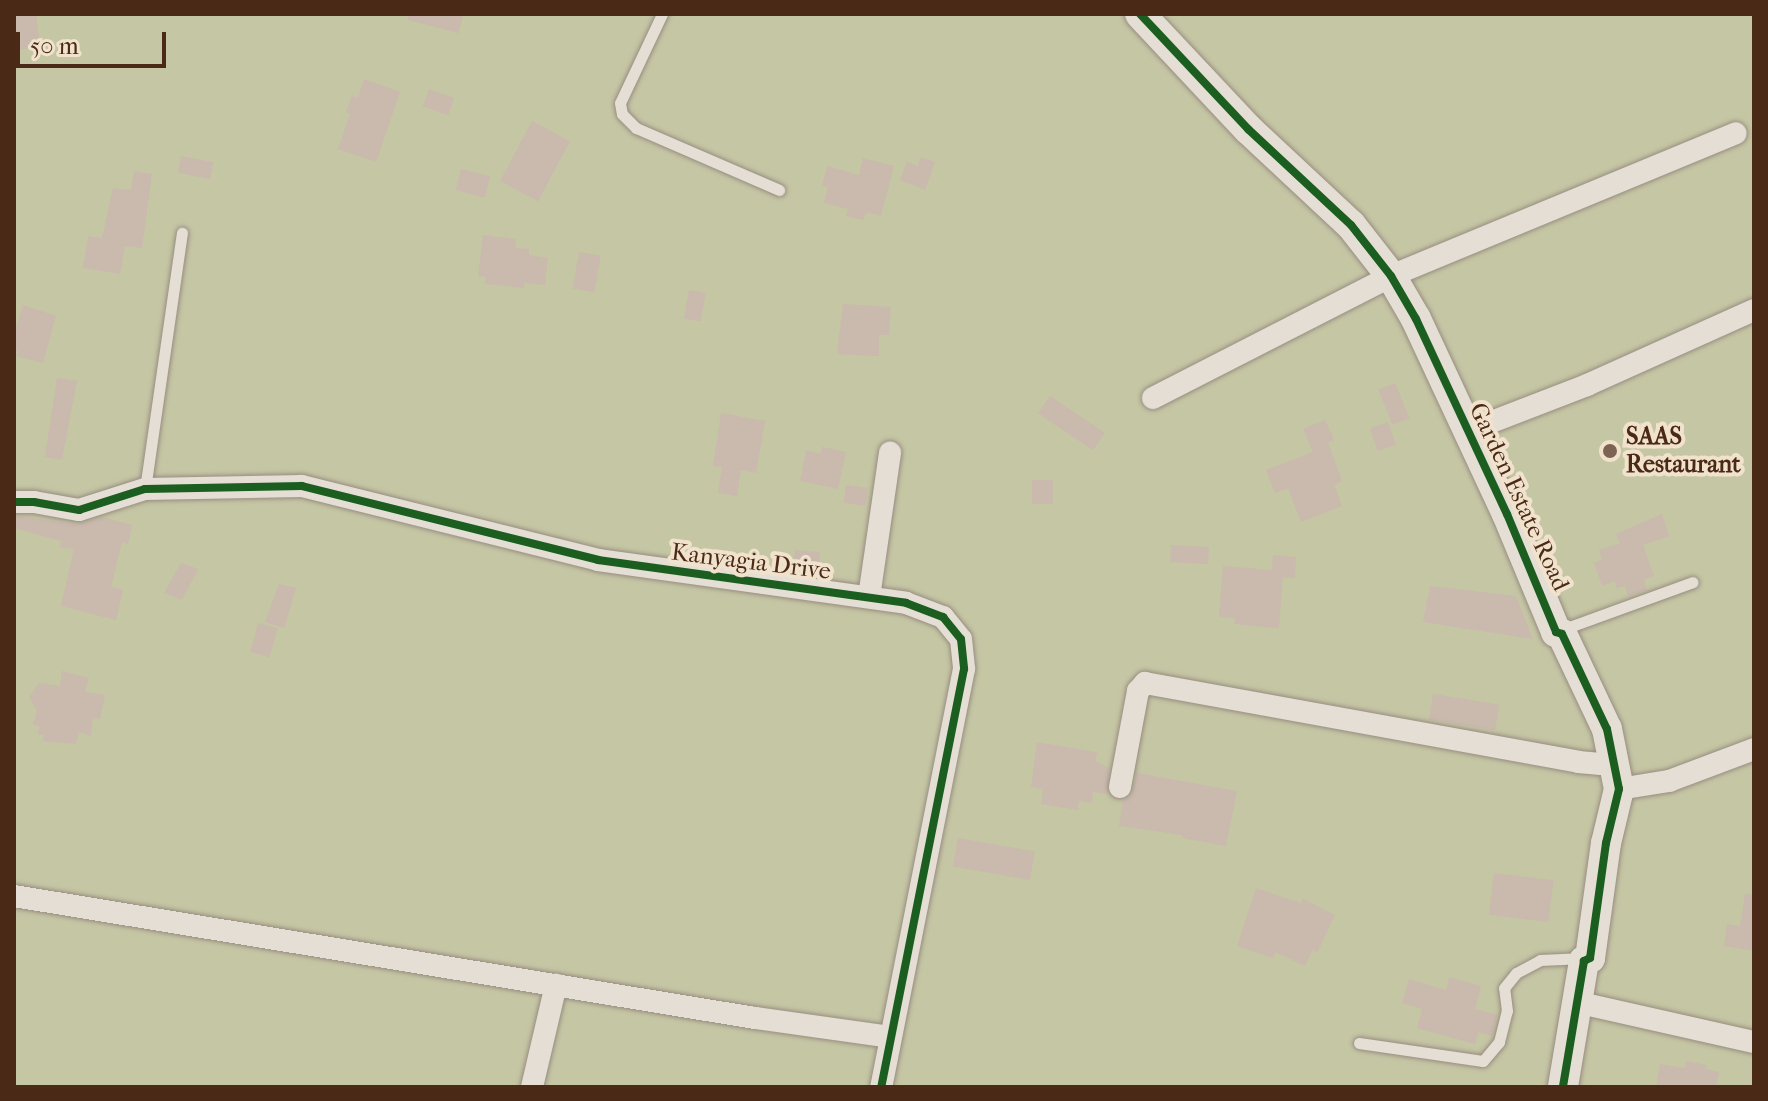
<!DOCTYPE html>
<style>
body{margin:0}
#map{position:relative;width:1768px;height:1101px;overflow:hidden;background:#dbd0bf;font-family:"IM FELL French Canon",serif}
div>[style]{position:absolute}
[style*='--x']{left:calc(var(--x)*1px);top:calc(var(--y)*1px);width:calc(var(--w)*1px);rotate:calc(var(--a)*1deg)}
.green>*{inset:0;background:#c5c6a4;transform-origin:0 0}
.building>*{inset:0;background:#cab9ad;transform-origin:0 0}
.roads{filter:drop-shadow(0 0 2px #988d81) drop-shadow(0 0 2px #988d81)}
.lane>*{height:11px;margin:-5.5px;padding:0 5.5px;transform-origin:5.5px;border-radius:5.5px;background:#e4ded4}
.street>*{height:22px;margin:-11px;padding:0 11px;transform-origin:11px;border-radius:11px;background:#e4ded4}
.secondary>*{height:30px;margin:-15px;padding:0 15px;transform-origin:15px;border-radius:15px;background:#e4ded4}
.cycleway>*{height:8px;margin:-4px;padding:0 4px;transform-origin:4px;border-radius:4px;background:#1b5e20}
.dots>*{width:22px;height:22px;translate:-50% -50%;box-sizing:border-box;border:4px solid #f0e2cd;border-radius:50%}
span{translate:-50% -50%;white-space:nowrap;text-align:center;line-height:1.15;-webkit-text-stroke:8px #f0e2cd;paint-order:stroke}
.poi-label{font-size:24px;color:#4a2916;font-weight:700}
.left{translate:0 -50%;text-align:left}
.street-label{font-size:24px;color:#4a2916}
.frame{position:absolute;inset:0;border:16px solid #4a2916;pointer-events:none}
.scale{position:absolute;left:16px;top:32px;width:150px;height:36px;box-sizing:border-box;border:4px solid #4a2916;border-top:0;padding-left:10px;font-size:24px;line-height:28px;white-space:nowrap;color:#4a2916;-webkit-text-stroke:6px #f0e2cd;paint-order:stroke}
</style>
<div id="map">
<div class="green">
<i style="left:14px;top:14px;width:1740px;height:1073px"></i>
</div>
<div class="building">
<i style="clip-path:polygon(14px 14px,36px 14px,40px 47px,14px 50px)"></i>
<i style="clip-path:polygon(408px 14px,463px 14px,459px 33px,408px 20px)"></i>
<i style="clip-path:polygon(364px 79px,400px 92px,376px 162px,338px 149px,350px 114px,346px 112px,352px 95px,358px 98px)"></i>
<i style="left:429px;top:89px;width:27px;height:18px;rotate:20deg"></i>
<i style="left:532px;top:121px;width:43px;height:68px;rotate:28deg"></i>
<i style="left:181px;top:156px;width:33px;height:17px;rotate:11deg"></i>
<i style="clip-path:polygon(921px 157px,935px 162px,925px 190px,900px 180px,907px 162px,918px 166px)"></i>
<i style="clip-path:polygon(863px 158px,894px 166px,881px 216px,866px 212px,863px 220px,846px 216px,848px 209px,824px 203px,828px 187px,822px 186px,827px 166px,859px 175px)"></i>
<i style="left:461px;top:169px;width:30px;height:22px;rotate:14deg"></i>
<i style="clip-path:polygon(134px 171px,152px 174px,142px 248px,125px 246px,120px 274px,83px 268px,88px 236px,102px 238px,113px 188px,131px 190px)"></i>
<i style="clip-path:polygon(483px 235px,516px 239px,515px 248px,529px 249px,529px 255px,548px 258px,545px 285px,524px 283px,524px 288px,485px 284px,485px 277px,478px 276px)"></i>
<i style="left:579px;top:252px;width:22px;height:37px;rotate:10deg"></i>
<i style="left:689px;top:290px;width:17px;height:29px;rotate:10deg"></i>
<i style="clip-path:polygon(843px 304px,891px 307px,889px 335px,879px 335px,879px 356px,837px 354px)"></i>
<i style="clip-path:polygon(23px 305px,56px 316px,43px 363px,16px 356px,18px 351px,14px 350px,14px 334px)"></i>
<i style="clip-path:polygon(57px 378px,77px 381px,62px 460px,45px 457px)"></i>
<i style="left:1395px;top:383px;width:38px;height:18px;rotate:68deg"></i>
<i style="left:1050px;top:396px;width:66px;height:21px;rotate:34deg"></i>
<i style="clip-path:polygon(721px 413px,765px 421px,756px 473px,741px 470px,737px 496px,718px 493px,722px 467px,713px 466px)"></i>
<i style="clip-path:polygon(1325px 420px,1334px 440px,1328px 443px,1342px 481px,1334px 485px,1342px 506px,1301px 522px,1288px 488px,1275px 493px,1266px 470px,1313px 452px,1303px 429px)"></i>
<i style="left:1388px;top:422px;width:24px;height:19px;rotate:71deg"></i>
<i style="clip-path:polygon(822px 447px,846px 452px,838px 489px,800px 481px,806px 450px,821px 454px)"></i>
<i style="left:1032px;top:480px;width:21px;height:24px"></i>
<i style="left:846px;top:485px;width:22px;height:18px;rotate:8deg"></i>
<i style="clip-path:polygon(1662px 514px,1669px 536px,1643px 545px,1654px 576px,1644px 580px,1647px 590px,1628px 596px,1625px 586px,1617px 588px,1615px 581px,1602px 586px,1594px 563px,1602px 560px,1599px 550px,1620px 543px,1616px 534px)"></i>
<i style="clip-path:polygon(14px 516px,77px 524px,102px 517px,132px 525px,128px 544px,122px 542px,111px 587px,123px 590px,116px 620px,61px 606px,74px 549px,60px 547px,61px 541px,14px 528px)"></i>
<i style="left:1171px;top:545px;width:38px;height:17px;rotate:3deg"></i>
<i style="left:795px;top:550px;width:25px;height:16px;rotate:5deg"></i>
<i style="clip-path:polygon(1273px 555px,1296px 557px,1295px 578px,1283px 577px,1279px 628px,1234px 624px,1235px 618px,1219px 617px,1223px 566px,1272px 570px)"></i>
<i style="clip-path:polygon(181px 563px,198px 569px,182px 600px,164px 593px)"></i>
<i style="clip-path:polygon(279px 584px,296px 588px,284px 628px,265px 622px)"></i>
<i style="clip-path:polygon(1430px 586px,1516px 596px,1533px 639px,1423px 622px)"></i>
<i style="left:258px;top:623px;width:20px;height:30px;rotate:15deg"></i>
<i style="clip-path:polygon(62px 671px,89px 678px,85px 692px,105px 695px,100px 719px,93px 718px,91px 736px,79px 732px,76px 744px,42px 741px,44px 735px,37px 734px,40px 727px,33px 724px,37px 711px,29px 697px,39px 683px,60px 686px)"></i>
<i style="left:1433px;top:694px;width:67px;height:26px;rotate:9deg"></i>
<i style="clip-path:polygon(1037px 742px,1097px 752px,1095px 761px,1109px 768px,1108px 794px,1093px 792px,1092px 803px,1079px 801px,1078px 810px,1041px 804px,1043px 789px,1031px 787px)"></i>
<i style="clip-path:polygon(1137px 773px,1237px 791px,1226px 846px,1182px 838px,1183px 835px,1119px 826px,1123px 800px,1131px 795px)"></i>
<i style="left:958px;top:838px;width:78px;height:29px;rotate:10deg"></i>
<i style="left:1494px;top:873px;width:60px;height:42px;rotate:7deg"></i>
<i style="clip-path:polygon(1256px 888px,1301px 903px,1303px 899px,1335px 915px,1317px 953px,1313px 950px,1305px 966px,1275px 952px,1273px 958px,1237px 946px)"></i>
<i style="clip-path:polygon(1745px 894px,1754px 895px,1754px 951px,1724px 946px,1727px 924px,1740px 926px)"></i>
<i style="clip-path:polygon(1449px 977px,1481px 986px,1475px 1009px,1497px 1015px,1492px 1036px,1478px 1032px,1475px 1044px,1417px 1028px,1422px 1009px,1402px 1003px,1409px 979px,1446px 990px)"></i>
<i style="clip-path:polygon(1686px 1061px,1707px 1065px,1706px 1069px,1719px 1072px,1716px 1087px,1656px 1087px,1660px 1064px,1685px 1068px)"></i>
</div>
<div class="roads">
<div class="lane">
<i style="--x:662;--y:14;--w:98;--a:115.3"></i>
<i style="--x:620;--y:103;--w:11;--a:80"></i>
<i style="--x:622;--y:114;--w:20;--a:45"></i>
<i style="--x:636;--y:128;--w:156;--a:23.4"></i>
<i style="--x:145;--y:489;--w:259;--a:-81.8"></i>
<i style="--x:1561;--y:630;--w:140;--a:-20"></i>
<i style="--x:1359;--y:1043;--w:125;--a:8.3"></i>
<i style="--x:1483;--y:1061;--w:25;--a:-50"></i>
<i style="--x:1499;--y:1042;--w:32;--a:-76"></i>
<i style="--x:1507;--y:1011;--w:23;--a:-97"></i>
<i style="--x:1504;--y:988;--w:19;--a:-51"></i>
<i style="--x:1516;--y:973;--w:27;--a:-28"></i>
<i style="--x:1540;--y:960;--w:44;--a:-2.6"></i>
</div>
<div class="street">
<i style="--x:1153;--y:398;--w:267;--a:-27.1"></i>
<i style="--x:1391;--y:276;--w:373;--a:-22.5"></i>
<i style="--x:1468;--y:431;--w:128;--a:-21.1"></i>
<i style="--x:1587;--y:385;--w:183;--a:-24.2"></i>
<i style="--x:14;--y:502;--w:20;--a:0"></i>
<i style="--x:34;--y:502;--w:46;--a:10.1"></i>
<i style="--x:79;--y:510;--w:69;--a:-17.7"></i>
<i style="--x:145;--y:489;--w:157;--a:-1.1"></i>
<i style="--x:302;--y:486;--w:305;--a:14"></i>
<i style="--x:598;--y:560;--w:311;--a:7.9"></i>
<i style="--x:906;--y:603;--w:40;--a:21"></i>
<i style="--x:943;--y:617;--w:28;--a:51"></i>
<i style="--x:961;--y:639;--w:30;--a:84"></i>
<i style="--x:964;--y:669;--w:426;--a:101.2"></i>
<i style="--x:869;--y:597;--w:146;--a:-81.7"></i>
<i style="--x:1120;--y:787;--w:98;--a:-79.4"></i>
<i style="--x:1138;--y:691;--w:11;--a:-49"></i>
<i style="--x:1145;--y:683;--w:440;--a:10.3"></i>
<i style="--x:1578;--y:762;--w:23;--a:5"></i>
<i style="--x:1601;--y:764;--w:16;--a:-43"></i>
<i style="--x:1619;--y:789;--w:51;--a:-9.1"></i>
<i style="--x:1669;--y:781;--w:91;--a:-20.6"></i>
<i style="--x:14;--y:896;--w:751;--a:9.35"></i>
<i style="--x:755;--y:1018;--w:136;--a:8"></i>
<i style="--x:1576;--y:1002;--w:182;--a:12.7"></i>
<i style="--x:532;--y:1087;--w:105;--a:-76.8"></i>
</div>
<div class="secondary">
<i style="--x:1140;--y:14;--w:158;--a:46.8"></i>
<i style="--x:1248;--y:129;--w:141;--a:43"></i>
<i style="--x:1351;--y:225;--w:65;--a:51.9"></i>
<i style="--x:1391;--y:276;--w:50;--a:59.8"></i>
<i style="--x:1416;--y:319;--w:215;--a:65"></i>
<i style="--x:1507;--y:514;--w:128;--a:67.4"></i>
<i style="--x:1556;--y:632;--w:6;--a:18"></i>
<i style="--x:1562;--y:634;--w:105;--a:64.7"></i>
<i style="--x:1607;--y:729;--w:61;--a:78.7"></i>
<i style="--x:1619;--y:789;--w:56;--a:103.5"></i>
<i style="--x:1606;--y:843;--w:116;--a:97.9"></i>
<i style="--x:1590;--y:958;--w:7;--a:153"></i>
<i style="--x:1584;--y:961;--w:128;--a:99.5"></i>
</div>
</div>
<div class="cycleway">
<i style="--x:1140;--y:14;--w:158;--a:46.8"></i>
<i style="--x:1248;--y:129;--w:141;--a:43"></i>
<i style="--x:1351;--y:225;--w:65;--a:51.9"></i>
<i style="--x:1391;--y:276;--w:50;--a:59.8"></i>
<i style="--x:1416;--y:319;--w:215;--a:65"></i>
<i style="--x:1507;--y:514;--w:128;--a:67.4"></i>
<i style="--x:1556;--y:632;--w:6;--a:18"></i>
<i style="--x:1562;--y:634;--w:105;--a:64.7"></i>
<i style="--x:1607;--y:729;--w:61;--a:78.7"></i>
<i style="--x:1619;--y:789;--w:56;--a:103.5"></i>
<i style="--x:1606;--y:843;--w:116;--a:97.9"></i>
<i style="--x:1590;--y:958;--w:7;--a:153"></i>
<i style="--x:1584;--y:961;--w:128;--a:99.5"></i>
<i style="--x:14;--y:502;--w:20;--a:0"></i>
<i style="--x:34;--y:502;--w:46;--a:10.1"></i>
<i style="--x:79;--y:510;--w:69;--a:-17.7"></i>
<i style="--x:145;--y:489;--w:157;--a:-1.1"></i>
<i style="--x:302;--y:486;--w:305;--a:14"></i>
<i style="--x:598;--y:560;--w:311;--a:7.9"></i>
<i style="--x:906;--y:603;--w:40;--a:21"></i>
<i style="--x:943;--y:617;--w:28;--a:51"></i>
<i style="--x:961;--y:639;--w:30;--a:84"></i>
<i style="--x:964;--y:669;--w:426;--a:101.2"></i>
</div>
<div class="dots">
<i style="left:1610px;top:451px;background:#7d6351"></i>
</div>
<div class="poi-label">
<span class="left" style="left:1626px;top:451px">SAAS<br>Restaurant</span>
</div>
<div class="street-label">
<span style="left:1519px;top:497px;rotate:65deg">Garden Estate Road</span>
<span style="left:751px;top:562px;rotate:7deg">Kanyagia Drive</span>
</div>
<div class="frame"></div>
<div class="scale">50 m</div>
</div>
